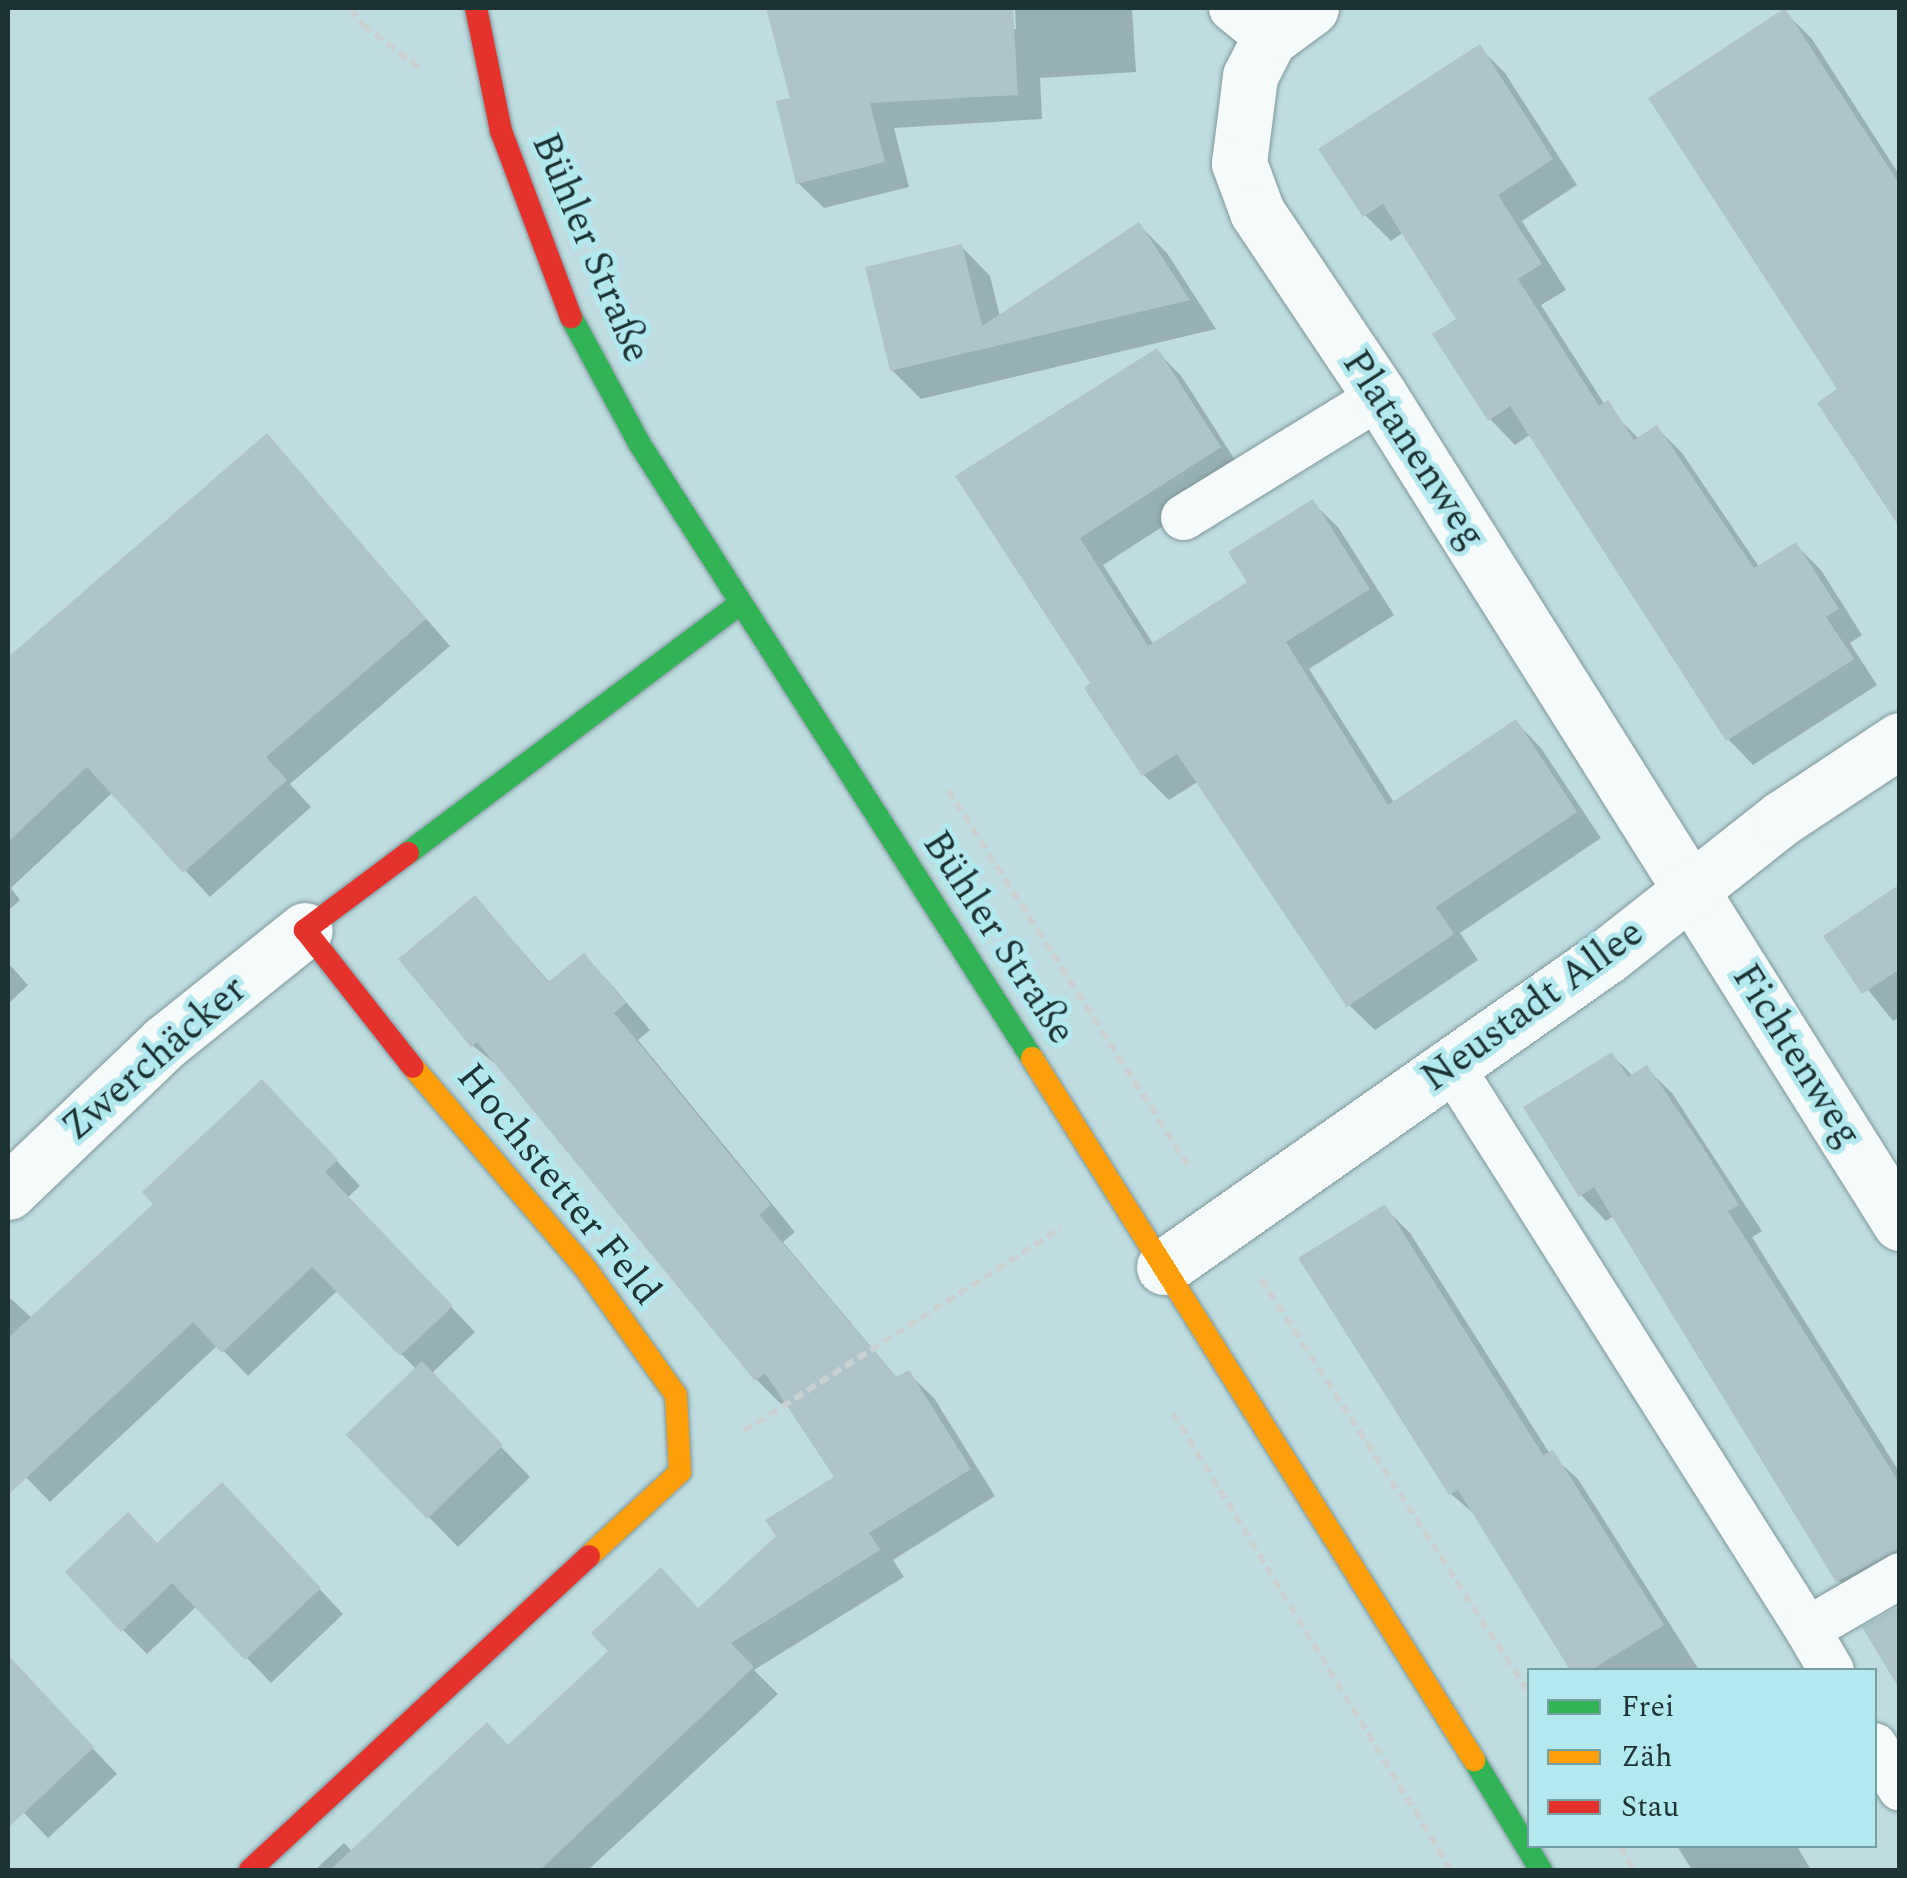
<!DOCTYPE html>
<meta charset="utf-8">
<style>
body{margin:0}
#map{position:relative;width:1907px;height:1878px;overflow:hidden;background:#bfdde1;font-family:Spectral,serif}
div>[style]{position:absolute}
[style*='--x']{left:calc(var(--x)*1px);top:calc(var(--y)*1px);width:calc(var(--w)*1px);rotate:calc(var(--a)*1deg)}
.shadow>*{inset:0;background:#0003}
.building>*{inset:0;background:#aec4ca;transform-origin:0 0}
.path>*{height:6px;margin-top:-3px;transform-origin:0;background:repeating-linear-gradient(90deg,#c9d2d3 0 10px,transparent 0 15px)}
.roads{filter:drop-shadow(0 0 2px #7f979a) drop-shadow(0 0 2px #7f979a)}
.lane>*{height:45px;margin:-22.5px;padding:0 22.5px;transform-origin:22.5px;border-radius:22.5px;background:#f5fafa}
.street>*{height:55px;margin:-27.5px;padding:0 27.5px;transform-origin:27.5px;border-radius:27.5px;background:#f5fafa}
.fast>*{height:22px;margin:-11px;padding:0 11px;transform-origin:11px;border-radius:11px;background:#30b455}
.slow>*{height:22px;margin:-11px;padding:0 11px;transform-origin:11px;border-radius:11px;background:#ff9f0a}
.jam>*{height:22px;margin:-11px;padding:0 11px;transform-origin:11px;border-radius:11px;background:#e5322d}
span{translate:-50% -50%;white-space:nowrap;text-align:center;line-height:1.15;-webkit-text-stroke:10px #b2e8ee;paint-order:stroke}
.street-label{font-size:40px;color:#1d3335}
.frame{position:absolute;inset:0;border:10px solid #1d3335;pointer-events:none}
.legend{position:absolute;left:1527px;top:1668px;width:350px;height:180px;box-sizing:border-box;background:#b2e8ee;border:2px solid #76a0a4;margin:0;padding:12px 18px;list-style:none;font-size:30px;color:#1d3335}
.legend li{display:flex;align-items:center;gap:20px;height:50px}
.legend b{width:50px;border:2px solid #76a0a4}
</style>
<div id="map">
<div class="shadow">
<i style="clip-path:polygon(769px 8px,884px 8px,891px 36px,1016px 29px,1015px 8px,1132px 8px,1136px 72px,1040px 78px,1042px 119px,894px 128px,909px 187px,824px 208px,798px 183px,793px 100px)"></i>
<i style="clip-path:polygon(1785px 12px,1812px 39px,1900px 176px,1900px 495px,1841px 390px)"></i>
<i style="clip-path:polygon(1480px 48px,1505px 73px,1577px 185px,1522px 221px,1566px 290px,1541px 305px,1605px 405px,1640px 440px,1657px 428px,1682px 453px,1760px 568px,1796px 545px,1821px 570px,1862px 635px,1850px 643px,1877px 685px,1753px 765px,1728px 739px,1531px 434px,1515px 445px,1490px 419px,1459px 320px,1404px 232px,1391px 241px,1365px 215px)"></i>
<i style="clip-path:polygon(1139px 225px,1167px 253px,1216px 329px,921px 399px,892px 370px,962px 247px,990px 276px,1000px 317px)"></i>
<i style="clip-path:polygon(1157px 351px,1182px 377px,1244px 474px,1103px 565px,1154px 645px,1251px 583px,1312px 502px,1338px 527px,1394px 615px,1309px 669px,1395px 804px,1516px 722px,1541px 748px,1601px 838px,1460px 933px,1478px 960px,1375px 1030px,1349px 1005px,1199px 781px,1169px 800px,1144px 775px,1094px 684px,959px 477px)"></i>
<i style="clip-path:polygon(267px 436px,450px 646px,290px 784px,311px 807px,210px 897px,113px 792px,11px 888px,20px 900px,8px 911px,8px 660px)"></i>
<i style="clip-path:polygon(1900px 887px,1900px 1017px,1893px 1021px,1826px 937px)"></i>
<i style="clip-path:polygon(475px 898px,551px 984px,584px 956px,609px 982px,650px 1030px,638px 1040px,795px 1232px,783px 1242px,898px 1379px,908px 1373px,934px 1398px,995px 1496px,893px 1560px,904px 1577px,754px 1670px,778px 1694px,588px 1870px,315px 1870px,344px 1843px,353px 1852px,509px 1748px,699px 1610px,838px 1478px,787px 1401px,782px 1405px,757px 1380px,502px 1069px,473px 1046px,402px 960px)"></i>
<i style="clip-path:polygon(8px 963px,28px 985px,8px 1004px)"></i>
<i style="clip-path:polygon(1612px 1055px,1633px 1076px,1646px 1068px,1672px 1093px,1762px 1231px,1752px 1237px,1900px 1473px,1900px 1587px,1863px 1606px,1838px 1580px,1615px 1215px,1606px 1221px,1581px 1195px)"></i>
<i style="clip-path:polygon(287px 1107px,360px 1186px,347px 1198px,475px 1332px,431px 1374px,530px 1477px,458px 1547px,349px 1435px,417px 1370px,338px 1290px,248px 1376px,218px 1345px,50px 1502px,8px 1459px,8px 1296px,33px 1319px)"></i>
<i style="clip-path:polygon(1384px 1207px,1410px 1233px,1550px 1454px,1578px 1479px,1699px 1670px,1571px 1670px,1479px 1518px,1451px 1494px,1301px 1259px)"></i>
<i style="clip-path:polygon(246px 1510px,343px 1614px,271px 1683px,197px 1606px,147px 1654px,123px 1630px)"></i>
<i style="clip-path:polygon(12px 1663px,117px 1774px,48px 1838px,8px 1796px)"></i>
<i style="clip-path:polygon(1677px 1846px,1797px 1846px,1811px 1870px,1692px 1870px)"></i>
</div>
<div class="building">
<i style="clip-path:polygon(766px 8px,1013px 8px,1018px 95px,870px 103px,885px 162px,796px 184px,776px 101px,790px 98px)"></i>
<i style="clip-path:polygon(1785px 8px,1900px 185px,1900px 528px,1817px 403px,1837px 389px,1648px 98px)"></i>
<i style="clip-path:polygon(1480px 44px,1553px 159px,1498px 195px,1542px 264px,1518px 279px,1599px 406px,1608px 400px,1634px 440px,1657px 425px,1754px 568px,1796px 542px,1839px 609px,1826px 617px,1854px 659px,1726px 741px,1510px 406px,1488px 421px,1432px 334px,1456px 319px,1383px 204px,1363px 217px,1318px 149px)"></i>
<i style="clip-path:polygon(1139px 222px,1190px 300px,890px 371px,865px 267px,962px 244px,982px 326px)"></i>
<i style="clip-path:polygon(1157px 348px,1221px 447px,1080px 538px,1148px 646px,1247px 582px,1228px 552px,1313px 499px,1370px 589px,1286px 642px,1388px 805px,1516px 719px,1577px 812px,1436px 907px,1454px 934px,1347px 1007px,1177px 754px,1142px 776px,1084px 688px,1090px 683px,955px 476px)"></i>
<i style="clip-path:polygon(267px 433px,426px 619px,266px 757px,287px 780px,183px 873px,87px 767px,8px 842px,8px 657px)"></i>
<i style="clip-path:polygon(1900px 884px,1900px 969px,1862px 994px,1823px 936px)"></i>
<i style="clip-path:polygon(475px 895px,548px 982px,584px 953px,626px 1003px,614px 1013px,771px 1205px,759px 1215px,896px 1377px,909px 1370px,971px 1469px,869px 1533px,880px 1550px,731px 1643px,754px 1667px,540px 1870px,330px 1870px,487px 1722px,508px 1745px,608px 1651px,591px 1633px,661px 1567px,698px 1608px,776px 1536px,765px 1520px,834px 1477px,765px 1373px,755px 1381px,477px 1042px,471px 1047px,398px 959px)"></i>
<i style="clip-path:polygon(1612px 1052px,1628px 1077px,1647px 1065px,1702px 1146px,1739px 1205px,1728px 1211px,1900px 1484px,1900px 1549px,1836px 1582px,1594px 1187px,1579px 1197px,1523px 1107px)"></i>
<i style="clip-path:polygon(262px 1079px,338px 1160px,325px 1172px,453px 1306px,400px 1356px,312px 1267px,222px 1353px,193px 1322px,8px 1495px,8px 1338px,153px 1204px,142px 1192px)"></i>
<i style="clip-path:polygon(1385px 1204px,1543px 1455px,1553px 1450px,1664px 1625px,1591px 1670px,1570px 1670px,1458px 1490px,1449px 1495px,1298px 1258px)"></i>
<i style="left:422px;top:1361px;width:117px;height:106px;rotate:46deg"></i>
<i style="clip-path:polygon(222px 1482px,321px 1588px,245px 1660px,172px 1583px,121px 1632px,65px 1572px,128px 1512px,157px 1543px)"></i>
<i style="clip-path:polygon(1900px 1606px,1900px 1690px,1862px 1627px)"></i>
<i style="clip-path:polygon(8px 1655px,94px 1747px,8px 1828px)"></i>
</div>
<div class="path">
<i style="--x:351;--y:8;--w:21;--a:55"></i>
<i style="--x:363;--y:25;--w:73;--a:37.2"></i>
<i style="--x:948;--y:790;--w:447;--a:57.4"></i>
<i style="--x:1261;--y:1279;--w:495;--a:57.1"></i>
<i style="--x:1173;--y:1413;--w:535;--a:58.69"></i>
<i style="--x:744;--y:1431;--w:377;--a:-32.6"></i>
<i style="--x:1620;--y:1846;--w:28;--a:60"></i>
</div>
<div class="roads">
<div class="lane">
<i style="--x:1231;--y:8;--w:49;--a:39.2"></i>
<i style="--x:1183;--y:517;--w:231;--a:-31.6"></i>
<i style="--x:1451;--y:1066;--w:666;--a:57.69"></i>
<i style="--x:1831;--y:1670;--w:48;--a:-120.3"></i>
<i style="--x:1807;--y:1629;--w:108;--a:-30.1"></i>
<i style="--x:1874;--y:1745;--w:50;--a:58.8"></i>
</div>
<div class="street">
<i style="--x:1311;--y:8;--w:52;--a:143.6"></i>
<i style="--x:1269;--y:39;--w:42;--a:117.2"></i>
<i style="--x:1250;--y:76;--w:88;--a:97.2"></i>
<i style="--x:1239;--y:163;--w:52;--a:69.8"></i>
<i style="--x:1257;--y:212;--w:221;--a:56.2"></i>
<i style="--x:1380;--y:396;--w:977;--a:57.84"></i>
<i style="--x:8;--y:1192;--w:217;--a:-43.7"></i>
<i style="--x:165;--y:1042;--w:179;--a:-38.7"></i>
<i style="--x:1164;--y:1267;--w:541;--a:-35.07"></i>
<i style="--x:1607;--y:956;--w:223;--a:-38.3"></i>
<i style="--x:1782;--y:818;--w:141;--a:-33.5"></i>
</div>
<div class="fast">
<i style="--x:571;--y:317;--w:143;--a:61.6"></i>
<i style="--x:639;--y:443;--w:730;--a:57.42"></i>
<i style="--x:408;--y:853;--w:415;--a:-36.9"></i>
<i style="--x:1474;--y:1760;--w:129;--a:58.7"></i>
</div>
<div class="slow">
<i style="--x:1032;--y:1058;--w:830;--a:57.8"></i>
<i style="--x:413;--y:1067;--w:266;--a:49.4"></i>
<i style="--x:586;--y:1269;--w:155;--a:54.5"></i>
<i style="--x:676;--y:1395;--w:77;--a:87"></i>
<i style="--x:680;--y:1472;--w:124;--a:137.3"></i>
</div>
<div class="jam">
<i style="--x:476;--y:8;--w:126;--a:78.5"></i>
<i style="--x:501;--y:131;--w:199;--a:69.4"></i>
<i style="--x:408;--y:853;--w:129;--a:143.2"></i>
<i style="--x:305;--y:930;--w:174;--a:51.8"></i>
<i style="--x:250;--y:1870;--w:462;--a:-42.8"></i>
</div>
</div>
<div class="street-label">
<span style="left:590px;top:248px;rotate:67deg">Bühler Straße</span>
<span style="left:1413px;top:450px;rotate:57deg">Platanenweg</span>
<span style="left:998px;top:938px;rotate:57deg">Bühler Straße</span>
<span style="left:1533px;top:1006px;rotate:-36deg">Neustadt Allee</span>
<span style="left:1796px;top:1056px;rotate:58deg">Fichtenweg</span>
<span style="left:155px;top:1059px;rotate:-41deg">Zwerchäcker</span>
<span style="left:558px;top:1185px;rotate:51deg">Hochstetter Feld</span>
</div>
<div class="frame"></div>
<ul class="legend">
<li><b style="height:12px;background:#30b455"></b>Frei</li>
<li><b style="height:12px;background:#ff9f0a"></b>Zäh</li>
<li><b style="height:12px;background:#e5322d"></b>Stau</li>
</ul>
</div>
